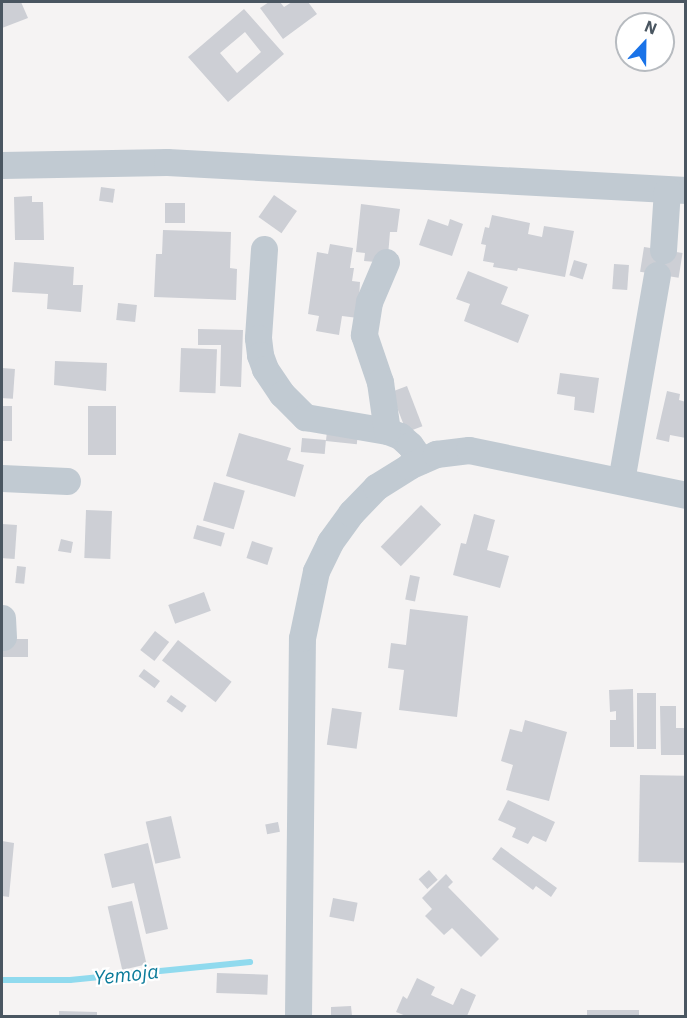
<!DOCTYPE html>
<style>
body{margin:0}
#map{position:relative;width:687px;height:1018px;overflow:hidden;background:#f5f3f3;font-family:"IBM Plex Sans",sans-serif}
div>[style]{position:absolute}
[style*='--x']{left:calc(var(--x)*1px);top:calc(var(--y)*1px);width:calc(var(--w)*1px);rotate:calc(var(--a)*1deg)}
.stream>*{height:6px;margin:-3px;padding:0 3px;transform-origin:3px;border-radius:3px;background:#90daee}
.building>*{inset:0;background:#cdcfd5;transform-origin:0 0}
.minor>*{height:27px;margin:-13.5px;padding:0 13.5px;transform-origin:13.5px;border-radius:13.5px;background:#c1cad2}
span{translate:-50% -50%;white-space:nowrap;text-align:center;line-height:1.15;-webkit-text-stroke:4.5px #fff;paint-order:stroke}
.water-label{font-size:20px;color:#0c7c9b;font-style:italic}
.frame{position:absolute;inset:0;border:3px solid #4a5661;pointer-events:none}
.north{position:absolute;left:615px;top:12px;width:60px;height:60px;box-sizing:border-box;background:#fff;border:2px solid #b7bbc0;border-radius:50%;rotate:22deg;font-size:16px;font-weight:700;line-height:24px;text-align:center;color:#4a5661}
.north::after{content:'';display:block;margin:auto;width:21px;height:27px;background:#1a73e8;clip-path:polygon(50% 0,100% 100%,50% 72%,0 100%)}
</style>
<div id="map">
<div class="stream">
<i style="--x:2;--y:980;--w:68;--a:0"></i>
<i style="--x:70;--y:980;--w:181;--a:-5.7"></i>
</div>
<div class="building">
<i style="clip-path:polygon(2px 2px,21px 2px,28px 18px,2px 28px)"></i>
<i style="clip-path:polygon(269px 2px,280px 2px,284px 7px,292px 2px,308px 2px,317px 14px,283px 39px,260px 8px)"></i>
<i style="clip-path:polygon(evenodd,244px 9px,284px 54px,228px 102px,188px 57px,244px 9px,245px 32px,261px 52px,237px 73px,220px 53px,245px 32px)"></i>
<i style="left:101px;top:187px;width:14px;height:14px;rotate:8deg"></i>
<i style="left:274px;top:195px;width:28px;height:27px;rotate:35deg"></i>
<i style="clip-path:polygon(32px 196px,32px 202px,43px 202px,44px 240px,15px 240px,14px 197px)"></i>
<i style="left:185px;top:203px;width:20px;height:20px;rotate:90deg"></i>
<i style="clip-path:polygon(361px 204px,400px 209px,397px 232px,390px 232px,388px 256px,376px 262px,364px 261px,365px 253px,356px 252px)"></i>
<i style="clip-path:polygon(492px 215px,530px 223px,528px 234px,542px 237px,544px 226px,574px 231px,565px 277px,518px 268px,517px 271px,493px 267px,494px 263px,483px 261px,486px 245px,481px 244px,485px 227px,489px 228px)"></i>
<i style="clip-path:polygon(428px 219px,448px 226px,450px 219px,463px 224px,452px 256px,419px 245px)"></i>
<i style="clip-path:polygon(163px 230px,231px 232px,230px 268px,237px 269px,236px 300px,154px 297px,156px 254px,162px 254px)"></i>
<i style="clip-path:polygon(330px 244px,353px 248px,350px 268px,354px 268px,352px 281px,360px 282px,358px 318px,342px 316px,339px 335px,316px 331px,319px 316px,308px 314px,317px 252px,328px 254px)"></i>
<i style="left:644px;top:247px;width:39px;height:25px;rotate:9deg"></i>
<i style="left:574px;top:260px;width:14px;height:16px;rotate:17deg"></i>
<i style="clip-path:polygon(14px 262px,74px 267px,73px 285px,83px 285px,81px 312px,47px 309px,48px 294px,12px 292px)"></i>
<i style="left:614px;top:264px;width:15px;height:25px;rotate:4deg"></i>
<i style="clip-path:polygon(468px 271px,508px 287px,501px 304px,529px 315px,518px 343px,464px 321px,470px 304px,456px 299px)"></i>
<i style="left:118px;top:303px;width:19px;height:17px;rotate:6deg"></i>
<i style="clip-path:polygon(198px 329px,243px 330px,241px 387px,220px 386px,221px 345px,198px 345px)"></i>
<i style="left:181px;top:348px;width:36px;height:44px;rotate:2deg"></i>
<i style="clip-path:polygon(55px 361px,107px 363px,106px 391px,54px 385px)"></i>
<i style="left:2px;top:368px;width:13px;height:30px;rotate:4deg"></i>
<i style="clip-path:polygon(560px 373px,599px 378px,594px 413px,574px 410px,575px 397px,557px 394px)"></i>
<i style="left:407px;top:386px;width:43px;height:17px;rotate:69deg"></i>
<i style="clip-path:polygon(667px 391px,680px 394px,679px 400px,686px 402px,686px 438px,670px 435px,669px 442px,656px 439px)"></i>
<i style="left:2px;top:406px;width:10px;height:35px"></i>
<i style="left:88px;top:406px;width:28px;height:49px"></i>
<i style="left:327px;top:431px;width:31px;height:10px;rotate:6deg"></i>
<i style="clip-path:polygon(239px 433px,291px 448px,287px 460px,304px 465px,295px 497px,226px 476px)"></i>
<i style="left:302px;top:438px;width:24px;height:14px;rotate:5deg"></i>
<i style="left:214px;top:482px;width:32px;height:40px;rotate:16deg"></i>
<i style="left:421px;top:505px;width:28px;height:58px;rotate:44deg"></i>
<i style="left:86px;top:510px;width:26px;height:48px;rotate:2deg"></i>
<i style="clip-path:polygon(474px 514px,495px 520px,487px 550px,509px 556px,500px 588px,453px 575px,461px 543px,466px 544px)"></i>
<i style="left:2px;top:524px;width:15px;height:34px;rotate:4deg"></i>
<i style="left:197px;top:525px;width:29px;height:14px;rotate:16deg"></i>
<i style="clip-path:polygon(61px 539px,73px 542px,71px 553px,58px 551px)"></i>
<i style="left:252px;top:541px;width:22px;height:18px;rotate:18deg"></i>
<i style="left:17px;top:566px;width:9px;height:17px;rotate:6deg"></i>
<i style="left:410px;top:575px;width:10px;height:25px;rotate:11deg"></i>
<i style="left:204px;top:592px;width:20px;height:38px;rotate:70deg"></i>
<i style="clip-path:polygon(410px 609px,468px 616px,457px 717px,399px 710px,404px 670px,388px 668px,391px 643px,406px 645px)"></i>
<i style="left:155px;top:631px;width:18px;height:24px;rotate:38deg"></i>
<i style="left:2px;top:639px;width:26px;height:18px"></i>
<i style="left:178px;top:640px;width:68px;height:26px;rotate:38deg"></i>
<i style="left:144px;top:669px;width:20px;height:9px;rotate:37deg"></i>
<i style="clip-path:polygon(633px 689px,634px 747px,610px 747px,610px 720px,616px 720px,616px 711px,610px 712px,609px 690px)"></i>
<i style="left:637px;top:693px;width:19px;height:56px"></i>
<i style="left:171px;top:695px;width:19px;height:8px;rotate:35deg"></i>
<i style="clip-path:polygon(660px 706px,676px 706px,676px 728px,686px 728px,686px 755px,661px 755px)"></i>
<i style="left:332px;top:708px;width:30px;height:37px;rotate:8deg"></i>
<i style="clip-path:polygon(525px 720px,567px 732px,549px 801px,506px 790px,513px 765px,501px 761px,510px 729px,522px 732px)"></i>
<i style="left:640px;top:775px;width:46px;height:87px;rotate:1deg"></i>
<i style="clip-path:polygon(508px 800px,555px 822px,546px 842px,533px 836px,528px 844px,512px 837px,516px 828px,498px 820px)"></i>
<i style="left:171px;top:816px;width:43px;height:26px;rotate:77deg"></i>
<i style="left:278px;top:822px;width:10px;height:13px;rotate:79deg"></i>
<i style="clip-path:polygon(2px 841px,14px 843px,9px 897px,2px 896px)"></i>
<i style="clip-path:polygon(148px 843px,168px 929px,146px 934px,134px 883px,112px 888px,104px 854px)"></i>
<i style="clip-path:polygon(501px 847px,557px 888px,551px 897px,536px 886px,533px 890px,492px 859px)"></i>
<i style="left:429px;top:870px;width:13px;height:14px;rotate:48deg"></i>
<i style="clip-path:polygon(446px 874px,453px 882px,448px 887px,499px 939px,481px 957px,452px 928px,444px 935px,425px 916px,432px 909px,422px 898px)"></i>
<i style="left:333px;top:898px;width:25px;height:19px;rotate:11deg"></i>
<i style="left:132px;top:901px;width:65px;height:25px;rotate:77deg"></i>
<i style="left:217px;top:973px;width:51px;height:20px;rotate:2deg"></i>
<i style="clip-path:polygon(417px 978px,435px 987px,431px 995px,453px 1005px,461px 988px,476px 995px,467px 1016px,406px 1016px,396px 1012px,403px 996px,407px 999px)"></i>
<i style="clip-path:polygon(351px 1006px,352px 1016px,331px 1016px,331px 1007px)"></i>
<i style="left:587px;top:1010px;width:52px;height:6px"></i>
<i style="clip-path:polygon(59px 1011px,97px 1012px,97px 1016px,59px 1016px)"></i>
</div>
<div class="minor">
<i style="--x:2;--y:165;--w:165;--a:-1"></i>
<i style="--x:167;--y:162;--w:520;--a:3.09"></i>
<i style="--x:264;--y:249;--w:89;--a:93.9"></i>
<i style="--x:258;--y:338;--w:17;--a:83"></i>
<i style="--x:260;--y:355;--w:15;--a:70"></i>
<i style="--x:265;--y:369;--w:30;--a:56"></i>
<i style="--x:282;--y:394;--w:33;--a:45"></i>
<i style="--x:305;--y:417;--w:83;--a:9.7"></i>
<i style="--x:387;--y:431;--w:14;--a:21"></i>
<i style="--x:400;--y:436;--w:13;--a:42"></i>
<i style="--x:410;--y:445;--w:19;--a:55"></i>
<i style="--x:663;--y:250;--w:60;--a:-86.2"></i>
<i style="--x:386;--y:262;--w:43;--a:113"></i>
<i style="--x:369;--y:302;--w:33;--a:99"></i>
<i style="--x:364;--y:335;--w:50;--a:71.2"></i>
<i style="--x:380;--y:382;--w:49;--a:81.9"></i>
<i style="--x:2;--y:478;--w:65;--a:2.6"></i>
<i style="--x:621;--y:481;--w:209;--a:-80.1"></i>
<i style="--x:2;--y:618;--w:19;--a:87"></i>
<i style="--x:298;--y:1016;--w:378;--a:-89.4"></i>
<i style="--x:302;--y:638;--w:68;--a:-78.2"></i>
<i style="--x:316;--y:571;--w:32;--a:-64"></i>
<i style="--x:330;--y:542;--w:36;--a:-54"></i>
<i style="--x:351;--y:513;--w:36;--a:-46"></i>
<i style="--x:376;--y:487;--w:39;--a:-32"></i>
<i style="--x:409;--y:466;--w:30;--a:-24"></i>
<i style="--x:436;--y:454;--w:33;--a:-7"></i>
<i style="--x:469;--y:450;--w:222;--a:11.7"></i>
</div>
<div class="water-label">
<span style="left:126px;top:974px;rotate:-6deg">Yemoja</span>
</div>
<div class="frame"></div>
<div class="north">N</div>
</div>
